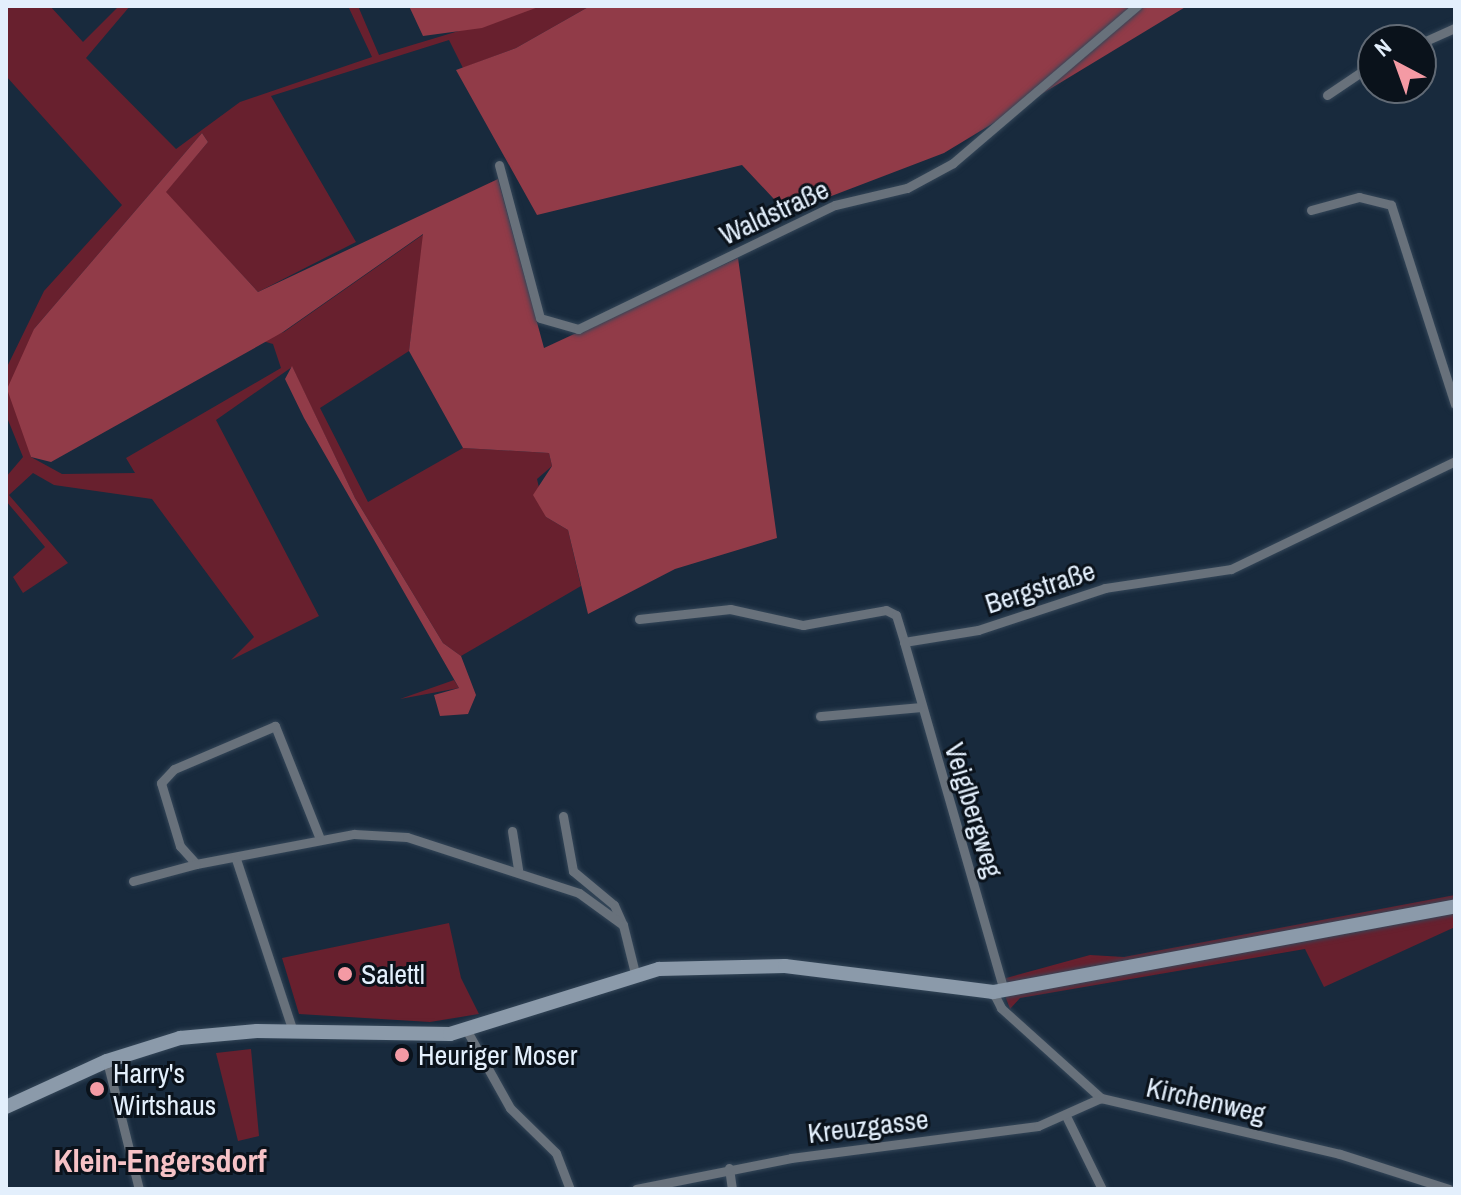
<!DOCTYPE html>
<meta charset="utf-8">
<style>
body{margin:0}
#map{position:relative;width:1461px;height:1195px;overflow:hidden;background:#182a3d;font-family:"Archivo Narrow",sans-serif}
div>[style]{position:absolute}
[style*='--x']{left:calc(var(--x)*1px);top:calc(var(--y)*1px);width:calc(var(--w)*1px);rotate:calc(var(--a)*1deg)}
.green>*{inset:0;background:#68202e}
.forest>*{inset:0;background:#913b48}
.roads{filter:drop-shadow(0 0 2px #344658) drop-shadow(0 0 2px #344658)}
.street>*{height:9px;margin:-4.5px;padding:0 4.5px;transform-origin:4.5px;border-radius:4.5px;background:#68717b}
.secondary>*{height:14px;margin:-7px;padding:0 7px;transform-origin:7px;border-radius:7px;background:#8b9aaa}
.dots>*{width:22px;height:22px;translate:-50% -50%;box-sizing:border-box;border:4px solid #0a121b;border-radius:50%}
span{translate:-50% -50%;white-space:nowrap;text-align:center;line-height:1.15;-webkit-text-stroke:6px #0a121b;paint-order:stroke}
.street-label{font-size:28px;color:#e3effc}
.poi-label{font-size:28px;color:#e3effc}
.left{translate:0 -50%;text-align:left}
.quarter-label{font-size:32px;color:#f6c2c6;font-weight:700}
.frame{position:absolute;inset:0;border:8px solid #e3effc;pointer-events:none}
.north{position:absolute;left:1357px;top:24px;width:80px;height:80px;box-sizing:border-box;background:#0a121b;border:2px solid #616a75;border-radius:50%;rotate:319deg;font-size:22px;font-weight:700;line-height:32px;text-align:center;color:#e3effc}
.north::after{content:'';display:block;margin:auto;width:28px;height:36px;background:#f49aa4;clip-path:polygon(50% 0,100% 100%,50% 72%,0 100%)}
</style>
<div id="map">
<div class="green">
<i style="clip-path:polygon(6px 6px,50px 6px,83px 42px,119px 6px,130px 6px,86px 58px,176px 149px,240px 102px,372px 57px,348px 6px,358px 6px,379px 55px,541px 6px,590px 6px,516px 48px,463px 68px,449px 40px,271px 96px,356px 242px,258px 292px,165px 192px,208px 142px,202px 133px,34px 329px,23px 427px,31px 457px,62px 474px,135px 473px,126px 458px,281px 368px,273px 344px,259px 340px,284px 332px,424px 234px,409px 351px,320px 408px,368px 502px,463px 448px,549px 453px,552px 466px,537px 479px,546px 517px,568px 530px,581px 586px,461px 656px,443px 643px,355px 498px,292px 367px,216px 420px,319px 616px,231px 660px,254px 637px,152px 499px,54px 485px,33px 473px,9px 495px,68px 563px,23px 593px,13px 577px,45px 547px,6px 501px,6px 477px,23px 457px,6px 415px,6px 369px,44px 291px,122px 205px,6px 76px)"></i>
<i style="clip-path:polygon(454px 680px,459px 688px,400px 699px)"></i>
<i style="clip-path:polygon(1455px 895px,1455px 927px,1324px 987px,1305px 949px,1020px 998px,1010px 1009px,999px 980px,1090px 955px,1124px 957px)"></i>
<i style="clip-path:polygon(449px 923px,461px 978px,479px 1014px,430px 1022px,299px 1014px,282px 958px)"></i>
<i style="clip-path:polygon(251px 1049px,259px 1136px,238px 1141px,216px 1053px)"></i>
</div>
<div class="forest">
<i style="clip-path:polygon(409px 6px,541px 6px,482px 28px,423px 36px)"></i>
<i style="clip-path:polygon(590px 6px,1187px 6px,944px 153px,787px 213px,742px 165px,537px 215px,456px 70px,516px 48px)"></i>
<i style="clip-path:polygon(202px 133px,208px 142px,166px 192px,258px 292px,498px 179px,544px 348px,738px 258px,777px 538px,675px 569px,588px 614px,568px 530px,546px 517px,533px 495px,552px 466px,549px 453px,463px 448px,409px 351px,423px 234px,283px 332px,51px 462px,31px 457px,7px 389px,34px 329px)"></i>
<i style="clip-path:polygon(292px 366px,355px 498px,443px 643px,461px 656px,476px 695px,468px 714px,440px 716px,434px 695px,459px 688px,304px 418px,285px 379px)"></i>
</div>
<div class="roads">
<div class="street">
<i style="--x:1421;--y:43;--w:37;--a:-24"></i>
<i style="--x:1327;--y:95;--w:55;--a:-34"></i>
<i style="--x:499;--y:165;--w:158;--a:75"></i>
<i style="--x:540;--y:318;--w:40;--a:16"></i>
<i style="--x:578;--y:329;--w:285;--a:-25.8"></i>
<i style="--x:835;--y:205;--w:74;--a:-13.3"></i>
<i style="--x:907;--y:188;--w:52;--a:-28.5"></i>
<i style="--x:953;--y:163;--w:242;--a:-40.5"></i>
<i style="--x:1311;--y:210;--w:50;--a:-15.2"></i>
<i style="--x:1359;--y:197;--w:33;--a:14"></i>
<i style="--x:1391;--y:205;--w:209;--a:72.2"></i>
<i style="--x:639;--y:619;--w:92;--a:-6.3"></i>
<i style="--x:730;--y:609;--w:75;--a:12.4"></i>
<i style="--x:803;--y:625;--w:84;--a:-10.2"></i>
<i style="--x:886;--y:610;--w:11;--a:27"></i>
<i style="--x:896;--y:615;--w:28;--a:73"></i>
<i style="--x:904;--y:642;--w:75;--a:-9.2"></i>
<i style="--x:978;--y:630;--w:134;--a:-18.3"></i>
<i style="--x:1105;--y:588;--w:127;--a:-8.6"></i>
<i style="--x:1231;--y:569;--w:249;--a:-25.7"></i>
<i style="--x:904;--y:642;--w:362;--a:74"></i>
<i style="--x:820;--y:716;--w:100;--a:-5.1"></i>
<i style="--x:563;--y:816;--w:56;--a:79.7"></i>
<i style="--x:573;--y:871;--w:53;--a:39.7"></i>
<i style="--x:614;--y:905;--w:22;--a:66"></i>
<i style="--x:512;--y:831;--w:39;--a:81"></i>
<i style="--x:320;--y:839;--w:122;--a:-111.7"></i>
<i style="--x:275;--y:726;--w:110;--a:156.9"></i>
<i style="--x:174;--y:769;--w:19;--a:133"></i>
<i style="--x:161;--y:783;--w:66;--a:73.2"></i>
<i style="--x:180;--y:846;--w:24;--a:48"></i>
<i style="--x:196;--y:864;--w:161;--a:-10.8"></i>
<i style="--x:354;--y:834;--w:53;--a:3.2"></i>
<i style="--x:407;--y:837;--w:181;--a:18"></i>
<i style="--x:579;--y:893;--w:54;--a:36"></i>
<i style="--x:623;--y:925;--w:49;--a:76"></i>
<i style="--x:236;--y:859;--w:181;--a:71.7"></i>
<i style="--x:133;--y:881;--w:65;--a:-15.1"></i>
<i style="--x:993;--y:992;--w:18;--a:63"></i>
<i style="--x:1001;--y:1008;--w:135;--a:42"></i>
<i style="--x:1101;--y:1098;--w:245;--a:13.2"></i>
<i style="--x:1340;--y:1154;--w:114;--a:17.8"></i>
<i style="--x:467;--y:1031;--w:88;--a:60.8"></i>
<i style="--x:510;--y:1108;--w:64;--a:44.4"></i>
<i style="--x:556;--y:1153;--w:39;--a:69"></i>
<i style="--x:107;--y:1061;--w:132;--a:76"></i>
<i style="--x:1067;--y:1118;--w:79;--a:63.8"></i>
<i style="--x:729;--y:1168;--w:21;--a:82"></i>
<i style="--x:636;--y:1189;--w:158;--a:-11.3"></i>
<i style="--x:791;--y:1158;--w:249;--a:-7.4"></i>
<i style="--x:1038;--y:1126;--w:69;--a:-24"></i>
</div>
<div class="secondary">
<i style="--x:6;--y:1107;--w:111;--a:-24.5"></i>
<i style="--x:107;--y:1061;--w:77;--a:-17.5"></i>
<i style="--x:180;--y:1038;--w:77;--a:-5.2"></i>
<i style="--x:257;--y:1031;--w:193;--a:0.9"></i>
<i style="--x:450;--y:1034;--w:219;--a:-17.3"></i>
<i style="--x:659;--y:969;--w:126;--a:-1.4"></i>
<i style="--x:785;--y:966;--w:210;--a:7.1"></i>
<i style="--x:993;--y:992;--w:470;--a:-10.5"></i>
</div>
</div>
<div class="dots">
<i style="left:345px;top:974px;background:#f49aa4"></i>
<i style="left:402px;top:1055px;background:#f49aa4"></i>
<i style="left:97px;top:1089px;background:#f49aa4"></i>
</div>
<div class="street-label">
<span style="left:774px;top:212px;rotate:-25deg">Waldstraße</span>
<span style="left:1040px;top:587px;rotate:-18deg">Bergstraße</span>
<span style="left:974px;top:810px;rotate:73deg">Veiglbergweg</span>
<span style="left:1206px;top:1100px;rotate:13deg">Kirchenweg</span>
<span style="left:868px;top:1126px;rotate:-7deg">Kreuzgasse</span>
</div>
<div class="poi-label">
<span class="left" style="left:361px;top:974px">Salettl</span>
<span class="left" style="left:418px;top:1055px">Heuriger Moser</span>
<span class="left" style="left:113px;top:1089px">Harry's<br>Wirtshaus</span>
</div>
<div class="quarter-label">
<span style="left:160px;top:1161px">Klein-Engersdorf</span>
</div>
<div class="frame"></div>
<div class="north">N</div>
</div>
